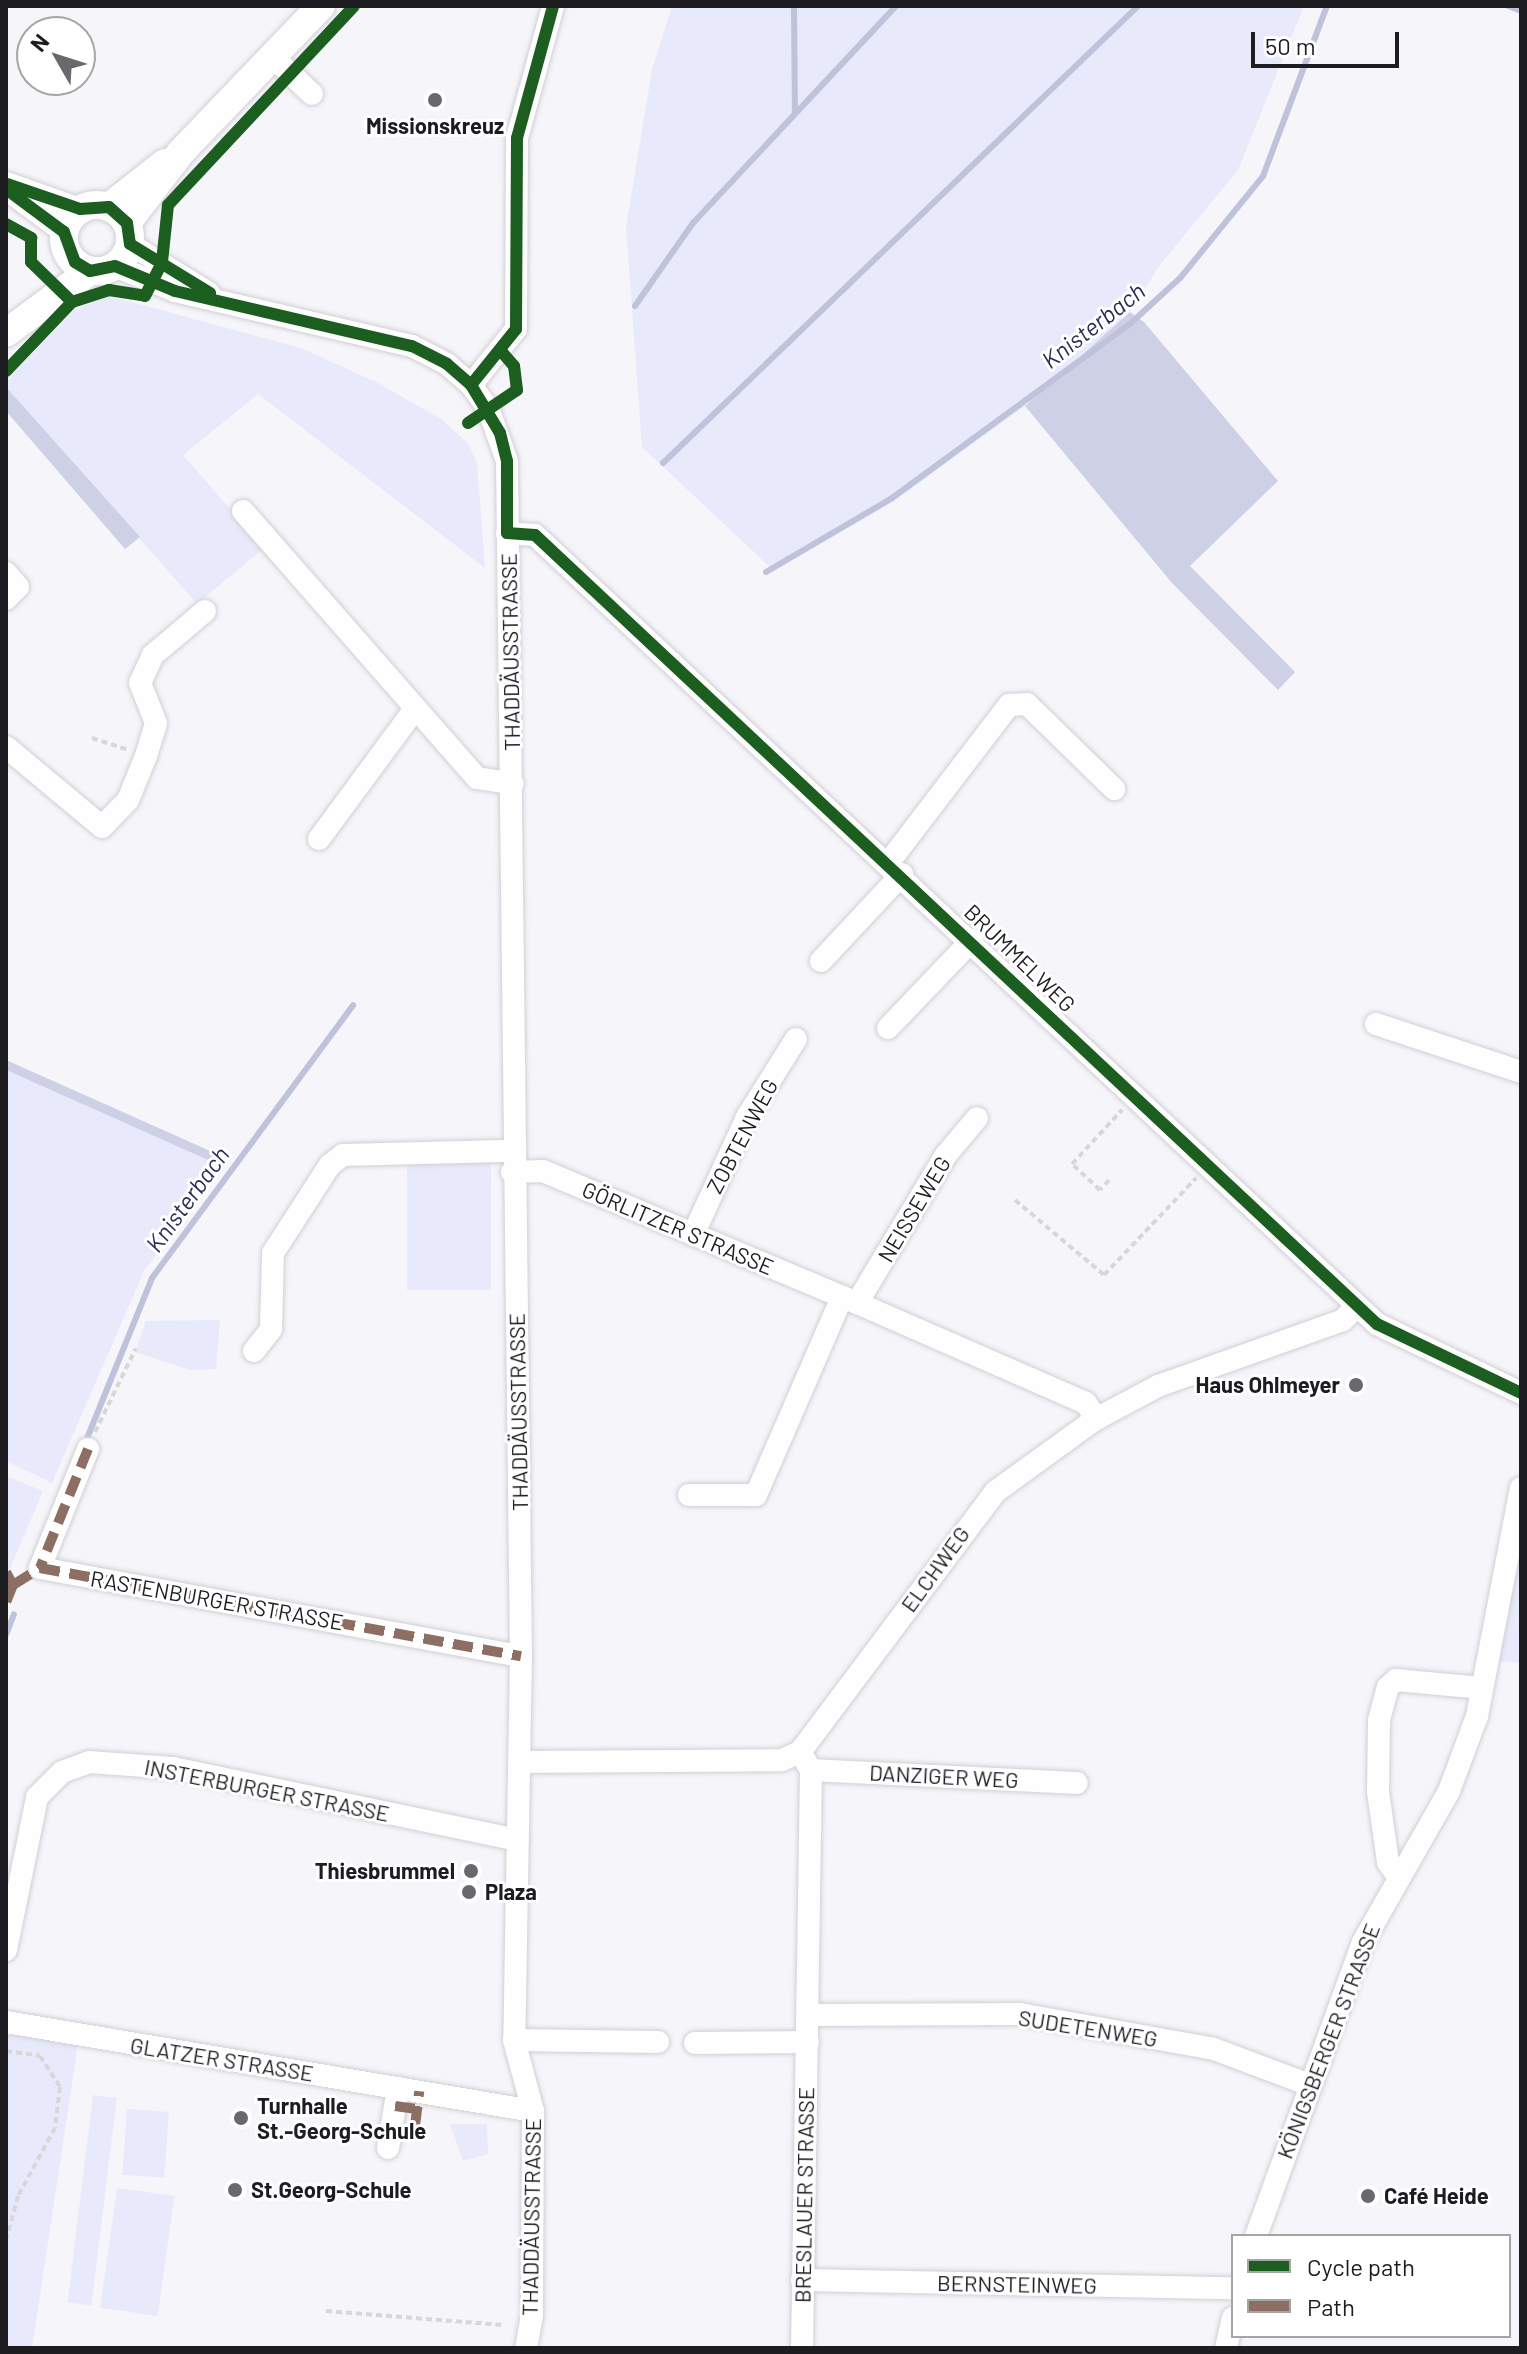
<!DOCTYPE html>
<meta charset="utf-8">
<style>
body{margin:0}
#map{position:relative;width:1527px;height:2354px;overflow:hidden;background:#f5f5fa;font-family:Barlow,sans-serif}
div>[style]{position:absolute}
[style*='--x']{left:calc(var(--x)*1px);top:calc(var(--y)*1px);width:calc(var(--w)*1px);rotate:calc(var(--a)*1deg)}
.green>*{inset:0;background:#e8eafb;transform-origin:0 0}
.forest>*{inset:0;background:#ced0e5;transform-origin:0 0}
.stream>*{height:6px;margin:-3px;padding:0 3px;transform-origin:3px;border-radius:3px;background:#bec2da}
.path>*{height:4px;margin-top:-2px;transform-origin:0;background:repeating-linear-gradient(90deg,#d7d7d8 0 6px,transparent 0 10px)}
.roads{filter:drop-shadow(0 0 2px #d0d0d4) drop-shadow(0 0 2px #d0d0d4)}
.minor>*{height:22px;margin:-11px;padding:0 11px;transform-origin:11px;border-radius:11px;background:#fefefe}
.major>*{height:28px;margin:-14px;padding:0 14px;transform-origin:14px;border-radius:14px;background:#fefefe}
.major>.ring{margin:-14px;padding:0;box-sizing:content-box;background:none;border:28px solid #fefefe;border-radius:50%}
.quiet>*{height:10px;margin-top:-5px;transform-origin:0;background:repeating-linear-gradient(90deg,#8d6e63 0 20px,transparent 0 30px)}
.cycleway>*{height:12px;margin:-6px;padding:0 6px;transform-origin:6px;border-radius:6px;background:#1b5e20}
.dots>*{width:22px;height:22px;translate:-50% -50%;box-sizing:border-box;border:4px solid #fff;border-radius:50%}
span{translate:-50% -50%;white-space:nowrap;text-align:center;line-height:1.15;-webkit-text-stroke:6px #fff;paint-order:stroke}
.poi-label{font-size:22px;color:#1d1d21;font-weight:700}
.right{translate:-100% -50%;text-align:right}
.left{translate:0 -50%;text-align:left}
.street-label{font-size:22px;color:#1d1d21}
.water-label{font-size:24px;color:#2a2c59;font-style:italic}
.frame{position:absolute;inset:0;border:8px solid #1d1d21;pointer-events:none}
.legend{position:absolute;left:1231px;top:2234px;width:280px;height:104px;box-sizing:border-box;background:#fff;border:2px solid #a5a5a6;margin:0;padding:10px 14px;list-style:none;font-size:24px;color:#1d1d21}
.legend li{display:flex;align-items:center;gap:16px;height:40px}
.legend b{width:40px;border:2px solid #a5a5a6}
.north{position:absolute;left:16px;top:16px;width:80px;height:80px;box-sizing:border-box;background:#fff;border:2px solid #a5a5a6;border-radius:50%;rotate:309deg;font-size:22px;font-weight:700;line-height:32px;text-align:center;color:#1d1d21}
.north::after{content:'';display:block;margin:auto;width:28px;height:36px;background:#69696d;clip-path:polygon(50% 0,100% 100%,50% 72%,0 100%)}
.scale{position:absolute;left:1251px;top:32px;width:148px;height:36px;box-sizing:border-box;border:4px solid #1d1d21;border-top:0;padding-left:10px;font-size:24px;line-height:28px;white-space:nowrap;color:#1d1d21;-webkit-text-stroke:6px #fff;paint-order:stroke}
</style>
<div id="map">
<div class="green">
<i style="clip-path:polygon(672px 6px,1304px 6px,1238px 170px,1160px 265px,1130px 312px,1025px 406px,893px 502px,774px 571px,642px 447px,626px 227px,652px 70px)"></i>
<i style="clip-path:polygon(109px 296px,301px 348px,376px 382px,441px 419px,468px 443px,477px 463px,485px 568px,258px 394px,183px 455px,264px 548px,197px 604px,6px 387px,6px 379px,72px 311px)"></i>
<i style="clip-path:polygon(6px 1069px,223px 1163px,144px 1271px,52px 1483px,6px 1461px)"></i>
<i style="left:491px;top:1158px;width:132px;height:84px;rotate:90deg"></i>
<i style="clip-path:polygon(220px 1320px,216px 1369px,190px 1370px,135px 1352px,146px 1321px)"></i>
<i style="clip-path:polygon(6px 1476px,43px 1491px,9px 1571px,6px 1565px)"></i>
<i style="clip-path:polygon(1521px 1530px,1521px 1663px,1499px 1661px)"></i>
<i style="clip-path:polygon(6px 2034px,78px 2044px,32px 2348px,6px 2348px)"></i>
<i style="left:93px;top:2095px;width:24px;height:209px;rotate:7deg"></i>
<i style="left:127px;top:2109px;width:42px;height:66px;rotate:4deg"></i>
<i style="clip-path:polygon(450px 2124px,487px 2124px,488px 2154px,463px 2161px)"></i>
<i style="left:117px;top:2188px;width:58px;height:121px;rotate:8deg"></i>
</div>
<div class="forest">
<i style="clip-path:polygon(1130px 312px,1144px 322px,1278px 481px,1190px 566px,1295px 672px,1278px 690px,1172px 583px,1025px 406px)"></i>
<i style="clip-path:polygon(6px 387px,140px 537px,125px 549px,6px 411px)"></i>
<i style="left:6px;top:1060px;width:242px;height:9px;rotate:24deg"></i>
</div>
<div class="stream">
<i style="--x:794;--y:6;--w:107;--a:89.5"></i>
<i style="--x:1508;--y:6;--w:14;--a:21"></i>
<i style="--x:635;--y:306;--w:101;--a:-55.1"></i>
<i style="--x:693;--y:223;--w:297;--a:-46.9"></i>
<i style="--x:663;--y:463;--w:659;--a:-43.89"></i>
<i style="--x:766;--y:572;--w:146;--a:-30.4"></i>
<i style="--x:892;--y:498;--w:296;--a:-36.2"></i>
<i style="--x:1131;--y:323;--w:68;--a:-42.6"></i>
<i style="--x:1181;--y:277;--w:130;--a:-50.9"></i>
<i style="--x:1263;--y:176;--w:182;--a:-69.4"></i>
<i style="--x:88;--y:1436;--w:170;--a:-67.9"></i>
<i style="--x:152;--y:1278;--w:339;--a:-53.6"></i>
<i style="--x:6;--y:1635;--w:22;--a:-69"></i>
</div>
<div class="path">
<i style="--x:92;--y:738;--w:39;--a:18"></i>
<i style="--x:1109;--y:1180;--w:13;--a:132"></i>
<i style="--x:1100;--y:1190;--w:38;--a:-137"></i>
<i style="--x:1072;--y:1164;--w:74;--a:-47.2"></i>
<i style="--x:1015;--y:1200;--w:116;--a:40.1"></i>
<i style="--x:1104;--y:1275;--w:134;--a:-46.5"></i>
<i style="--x:95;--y:1432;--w:93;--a:-64"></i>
<i style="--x:6;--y:2051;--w:34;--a:8"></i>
<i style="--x:40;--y:2056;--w:37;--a:57"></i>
<i style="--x:60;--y:2087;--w:41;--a:97"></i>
<i style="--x:55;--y:2128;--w:77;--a:118.6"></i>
<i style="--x:18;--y:2196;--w:46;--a:105.3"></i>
<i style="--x:326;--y:2311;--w:177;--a:4.5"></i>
</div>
<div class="roads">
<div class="minor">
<i style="--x:272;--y:56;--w:55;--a:43.5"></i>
<i style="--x:6;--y:183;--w:78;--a:19.4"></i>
<i style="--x:7;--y:190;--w:71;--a:36.4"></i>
<i style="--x:130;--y:244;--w:93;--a:31.8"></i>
<i style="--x:115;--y:266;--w:65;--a:22.6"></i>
<i style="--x:175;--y:291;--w:243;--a:13.1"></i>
<i style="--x:412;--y:346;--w:39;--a:27"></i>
<i style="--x:447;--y:364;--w:32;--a:41"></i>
<i style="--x:471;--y:385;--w:29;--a:54"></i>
<i style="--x:488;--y:408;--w:56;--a:70.3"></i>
<i style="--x:507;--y:461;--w:1195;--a:89.33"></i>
<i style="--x:521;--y:1656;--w:384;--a:91"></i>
<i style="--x:514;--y:2040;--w:73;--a:75"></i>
<i style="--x:533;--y:2111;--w:204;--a:90.3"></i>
<i style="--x:532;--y:2315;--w:34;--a:100"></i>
<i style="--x:471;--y:385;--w:72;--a:-51.2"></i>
<i style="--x:516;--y:329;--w:191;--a:-89.7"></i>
<i style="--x:517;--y:138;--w:137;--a:-74.7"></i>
<i style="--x:243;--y:511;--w:355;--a:48.8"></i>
<i style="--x:477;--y:778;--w:36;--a:9"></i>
<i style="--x:507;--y:533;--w:28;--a:4"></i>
<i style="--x:535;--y:535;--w:1154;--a:43.14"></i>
<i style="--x:1377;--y:1324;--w:160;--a:25.6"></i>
<i style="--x:6;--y:573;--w:18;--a:49"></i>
<i style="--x:18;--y:587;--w:17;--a:135"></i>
<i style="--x:6;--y:747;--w:125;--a:39.8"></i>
<i style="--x:102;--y:827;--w:37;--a:-46"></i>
<i style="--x:128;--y:800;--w:48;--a:-67.8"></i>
<i style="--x:146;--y:756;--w:34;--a:-73"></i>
<i style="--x:156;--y:723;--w:43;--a:-111.8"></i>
<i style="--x:140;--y:683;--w:31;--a:-65"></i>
<i style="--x:153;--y:655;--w:68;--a:-40.2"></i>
<i style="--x:319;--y:839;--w:162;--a:-53.6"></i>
<i style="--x:889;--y:862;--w:198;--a:-52.6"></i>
<i style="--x:1009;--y:705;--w:18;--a:-3"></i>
<i style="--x:1027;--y:704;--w:122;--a:44.3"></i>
<i style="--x:821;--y:961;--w:119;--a:-47"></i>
<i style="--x:1376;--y:1024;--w:153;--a:18.3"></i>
<i style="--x:888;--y:1028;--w:122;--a:-46.3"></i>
<i style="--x:512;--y:1172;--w:31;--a:-2"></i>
<i style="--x:543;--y:1171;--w:341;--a:22.8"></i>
<i style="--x:857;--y:1303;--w:250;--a:23.6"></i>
<i style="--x:1086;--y:1403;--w:19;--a:58"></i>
<i style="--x:693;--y:1235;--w:130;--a:-65.4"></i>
<i style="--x:747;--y:1117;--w:92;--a:-57.9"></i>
<i style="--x:857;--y:1303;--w:173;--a:-59"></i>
<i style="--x:946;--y:1155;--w:48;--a:-50"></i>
<i style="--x:254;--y:1351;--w:28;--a:-52"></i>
<i style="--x:271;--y:1329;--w:76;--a:-88.5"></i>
<i style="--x:273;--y:1253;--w:105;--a:-57.1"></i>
<i style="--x:330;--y:1165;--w:16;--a:-38"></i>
<i style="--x:343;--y:1155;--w:169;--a:-1.4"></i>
<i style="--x:88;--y:1449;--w:128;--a:112"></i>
<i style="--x:40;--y:1568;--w:489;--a:10.4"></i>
<i style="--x:689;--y:1495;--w:67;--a:0"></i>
<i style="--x:756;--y:1495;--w:216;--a:-66.5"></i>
<i style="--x:800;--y:1752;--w:21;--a:59"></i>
<i style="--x:811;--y:1770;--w:578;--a:90.89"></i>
<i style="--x:520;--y:1762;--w:262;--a:-0.4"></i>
<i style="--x:782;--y:1760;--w:20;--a:-24"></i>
<i style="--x:800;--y:1752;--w:325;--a:-53.1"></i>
<i style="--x:995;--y:1492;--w:125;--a:-35.9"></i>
<i style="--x:1096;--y:1419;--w:70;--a:-28"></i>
<i style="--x:1158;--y:1386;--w:196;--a:-19.6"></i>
<i style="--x:1343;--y:1320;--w:20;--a:-45"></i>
<i style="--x:811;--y:1770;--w:266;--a:2.8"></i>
<i style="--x:1398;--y:1876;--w:17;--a:-126"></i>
<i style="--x:1388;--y:1862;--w:71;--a:-98.1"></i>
<i style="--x:1378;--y:1792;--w:72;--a:-89.2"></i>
<i style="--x:1379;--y:1720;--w:34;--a:-75"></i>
<i style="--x:1388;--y:1687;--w:11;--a:-41"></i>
<i style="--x:1396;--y:1680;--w:86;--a:5.3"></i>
<i style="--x:6;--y:1950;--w:156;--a:-78.5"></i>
<i style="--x:37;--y:1797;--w:35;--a:-45"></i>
<i style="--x:62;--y:1772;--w:29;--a:-20"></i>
<i style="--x:89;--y:1762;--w:84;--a:4.1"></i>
<i style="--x:173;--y:1768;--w:352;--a:11.8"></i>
<i style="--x:810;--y:2015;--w:210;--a:-0.3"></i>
<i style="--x:1020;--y:2014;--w:197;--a:10.2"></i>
<i style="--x:1214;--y:2049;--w:103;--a:20.6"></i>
<i style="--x:6;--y:2022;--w:534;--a:9.59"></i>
<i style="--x:514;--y:2040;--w:144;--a:0.8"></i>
<i style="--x:695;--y:2043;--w:113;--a:-0.5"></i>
<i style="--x:388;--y:2148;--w:61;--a:-80.5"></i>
<i style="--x:1256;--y:2236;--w:313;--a:-70"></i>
<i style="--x:1363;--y:1942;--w:174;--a:-60.3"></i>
<i style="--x:1449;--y:1791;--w:80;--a:-69.5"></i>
<i style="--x:1477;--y:1716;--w:232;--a:-79.1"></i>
<i style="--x:802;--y:2280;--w:431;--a:1.1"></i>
<i style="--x:1226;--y:2348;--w:31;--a:-77"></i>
</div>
<div class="major">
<i class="ring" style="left:64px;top:205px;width:38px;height:38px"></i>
<i style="--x:109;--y:207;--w:71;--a:-38.2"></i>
<i style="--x:127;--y:223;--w:89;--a:-52.7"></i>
<i style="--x:181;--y:152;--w:202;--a:-46.2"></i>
<i style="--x:6;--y:333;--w:104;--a:-36.4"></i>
</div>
</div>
<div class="quiet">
<i style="--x:88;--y:1449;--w:128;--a:112"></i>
<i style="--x:40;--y:1568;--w:489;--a:10.4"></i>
<i style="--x:6;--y:1572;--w:15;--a:62"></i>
<i style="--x:13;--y:1585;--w:18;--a:112"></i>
<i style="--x:13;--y:1585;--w:32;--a:-32"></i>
<i style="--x:395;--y:2106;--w:22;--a:8"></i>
<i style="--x:415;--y:2126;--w:35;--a:-83"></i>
</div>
<div class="cycleway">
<i style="--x:7;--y:184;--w:77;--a:18.9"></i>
<i style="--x:80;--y:209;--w:29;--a:-4"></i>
<i style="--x:109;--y:207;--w:24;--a:42"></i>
<i style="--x:127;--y:223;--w:21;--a:82"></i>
<i style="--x:130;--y:244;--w:94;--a:31.5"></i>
<i style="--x:6;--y:189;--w:72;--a:36.6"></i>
<i style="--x:64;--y:232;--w:32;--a:70"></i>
<i style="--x:75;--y:262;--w:17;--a:31"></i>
<i style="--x:90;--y:271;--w:25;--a:-11"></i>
<i style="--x:115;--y:266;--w:65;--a:22.6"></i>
<i style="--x:175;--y:291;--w:243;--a:13.1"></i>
<i style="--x:412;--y:346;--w:39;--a:27"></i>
<i style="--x:447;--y:364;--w:32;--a:41"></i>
<i style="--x:471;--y:385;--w:56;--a:58.9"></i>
<i style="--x:500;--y:433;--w:29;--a:76"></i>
<i style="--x:507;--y:461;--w:72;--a:90"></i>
<i style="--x:507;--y:533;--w:28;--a:4"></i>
<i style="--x:535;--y:535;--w:1154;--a:43.14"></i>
<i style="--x:1377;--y:1324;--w:160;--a:25.6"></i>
<i style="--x:6;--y:224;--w:29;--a:29"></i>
<i style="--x:31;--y:238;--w:24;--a:90"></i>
<i style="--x:31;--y:262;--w:57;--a:44.3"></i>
<i style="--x:6;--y:371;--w:95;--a:-46.3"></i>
<i style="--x:72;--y:302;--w:39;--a:-18"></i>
<i style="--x:109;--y:290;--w:36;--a:9"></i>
<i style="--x:145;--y:296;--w:38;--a:-63"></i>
<i style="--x:162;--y:262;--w:57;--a:-84"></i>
<i style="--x:168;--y:205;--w:272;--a:-46.9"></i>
<i style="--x:471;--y:385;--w:72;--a:-51.2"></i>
<i style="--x:516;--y:329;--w:191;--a:-89.7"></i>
<i style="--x:517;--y:138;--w:137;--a:-74.7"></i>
<i style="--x:468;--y:423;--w:59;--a:-34"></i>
<i style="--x:517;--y:390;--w:24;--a:-97"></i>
<i style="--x:514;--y:366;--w:20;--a:-131"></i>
</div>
<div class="dots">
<i style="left:435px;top:100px;background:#69696d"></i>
<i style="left:1356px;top:1385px;background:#69696d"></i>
<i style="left:471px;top:1871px;background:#69696d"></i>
<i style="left:469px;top:1892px;background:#69696d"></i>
<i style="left:241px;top:2118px;background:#69696d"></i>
<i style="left:235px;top:2190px;background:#69696d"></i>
<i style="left:1368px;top:2196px;background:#69696d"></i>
</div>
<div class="poi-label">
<span style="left:435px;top:126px">Missionskreuz</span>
<span class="right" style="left:1340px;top:1385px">Haus Ohlmeyer</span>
<span class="right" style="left:455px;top:1871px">Thiesbrummel</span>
<span class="left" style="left:485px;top:1892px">Plaza</span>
<span class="left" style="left:257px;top:2118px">Turnhalle<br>St.-Georg-Schule</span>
<span class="left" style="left:251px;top:2190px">St.Georg-Schule</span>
<span class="left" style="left:1384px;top:2196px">Café Heide</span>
</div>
<div class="street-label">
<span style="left:510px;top:652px;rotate:-91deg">THADDÄUSSTRASSE</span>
<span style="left:1020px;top:958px;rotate:44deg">BRUMMELWEG</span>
<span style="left:742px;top:1136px;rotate:-62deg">ZOBTENWEG</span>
<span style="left:914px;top:1209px;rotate:-59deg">NEISSEWEG</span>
<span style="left:678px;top:1228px;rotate:23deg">GÖRLITZER STRASSE</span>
<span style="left:518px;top:1412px;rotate:-91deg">THADDÄUSSTRASSE</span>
<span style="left:935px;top:1569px;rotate:-54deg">ELCHWEG</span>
<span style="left:217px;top:1600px;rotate:10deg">RASTENBURGER STRASSE</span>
<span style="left:944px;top:1776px;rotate:3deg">DANZIGER WEG</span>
<span style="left:267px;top:1790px;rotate:11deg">INSTERBURGER STRASSE</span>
<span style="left:1088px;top:2028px;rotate:9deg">SUDETENWEG</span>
<span style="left:1328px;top:2041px;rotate:-69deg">KÖNIGSBERGER STRASSE</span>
<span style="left:222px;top:2059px;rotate:9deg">GLATZER STRASSE</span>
<span style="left:804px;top:2195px;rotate:-89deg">BRESLAUER STRASSE</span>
<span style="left:531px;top:2217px;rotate:-89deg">THADDÄUSSTRASSE</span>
<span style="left:1017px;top:2284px;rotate:1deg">BERNSTEINWEG</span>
</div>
<div class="water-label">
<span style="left:1093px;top:325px;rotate:-38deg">Knisterbach</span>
<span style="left:187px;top:1199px;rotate:-54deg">Knisterbach</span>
</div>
<div class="frame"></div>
<ul class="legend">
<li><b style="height:10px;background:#1b5e20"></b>Cycle path</li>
<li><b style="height:10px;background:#8d6e63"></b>Path</li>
</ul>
<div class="north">N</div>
<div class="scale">50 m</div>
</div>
